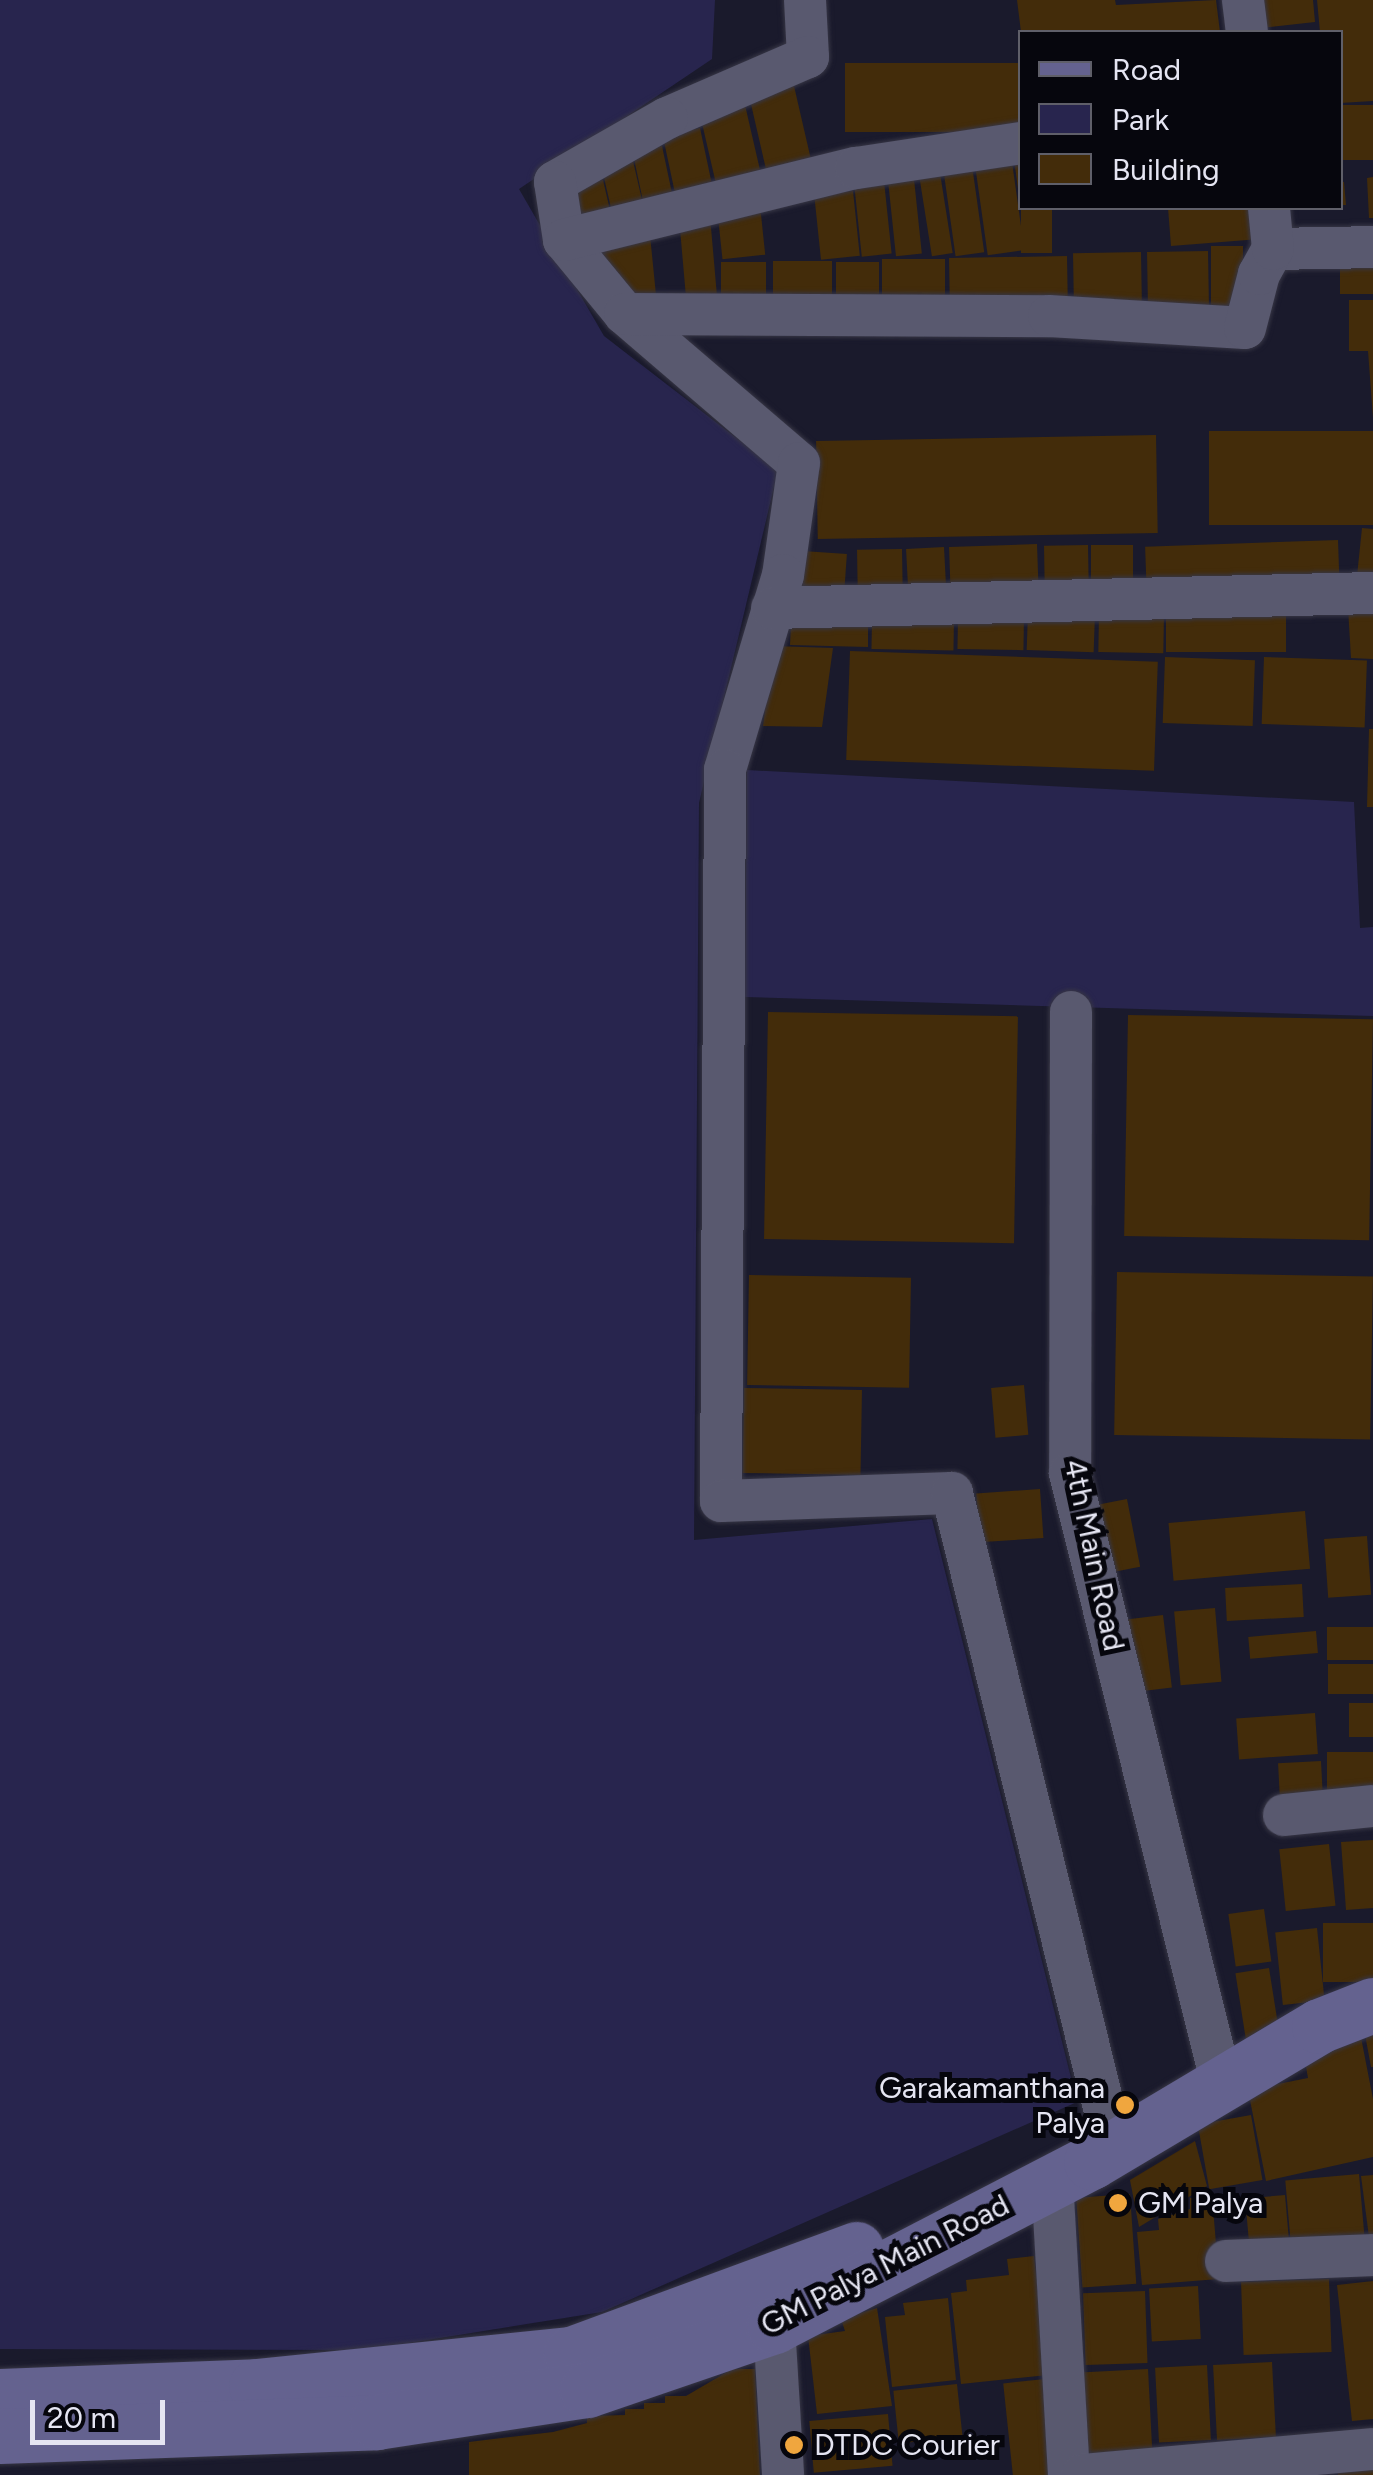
<!DOCTYPE html>
<style>
body{margin:0}
#map{position:relative;width:1373px;height:2475px;overflow:hidden;background:#1a1a2c;font-family:Figtree,sans-serif}
div>[style]{position:absolute}
[style*='--x']{left:calc(var(--x)*1px);top:calc(var(--y)*1px);width:calc(var(--w)*1px);rotate:calc(var(--a)*1deg)}
.green>*{inset:0;background:#28254e}
.building>*{inset:0;background:#432c0a;transform-origin:0 0}
.roads{filter:drop-shadow(0 0 2px #373645) drop-shadow(0 0 2px #373645)}
.street>*{height:42px;margin:-21px;padding:0 21px;transform-origin:21px;border-radius:21px;background:#59596f}
.secondary>*{height:55px;margin:-27.5px;padding:0 27.5px;transform-origin:27.5px;border-radius:27.5px;background:#64628f}
.dots>*{width:28px;height:28px;translate:-50% -50%;box-sizing:border-box;border:5px solid #06060d;border-radius:50%}
span{translate:-50% -50%;white-space:nowrap;text-align:center;line-height:1.15;-webkit-text-stroke:10px #06060d;paint-order:stroke}
.street-label{font-size:30px;color:#e5e5f2}
.poi-label{font-size:30px;color:#e5e5f2}
.right{translate:-100% -50%;text-align:right}
.left{translate:0 -50%;text-align:left}
.legend{position:absolute;left:1018px;top:30px;width:325px;height:180px;box-sizing:border-box;background:#06060d;border:2px solid #5f5f69;margin:0;padding:12px 18px;list-style:none;font-size:30px;color:#e5e5f2}
.legend li{display:flex;align-items:center;gap:20px;height:50px}
.legend b{width:50px;border:2px solid #5f5f69}
.scale{position:absolute;left:30px;top:2400px;width:135px;height:45px;box-sizing:border-box;border:5px solid #e5e5f2;border-top:0;padding-left:12px;font-size:30px;line-height:35px;white-space:nowrap;color:#e5e5f2;-webkit-text-stroke:8px #06060d;paint-order:stroke}
</style>
<div id="map">
<div class="green">
<i style="clip-path:polygon(0 0,715px 0,712px 59px,519px 189px,604px 336px,778px 470px,699px 803px,694px 1540px,932px 1519px,1077px 2102px,602px 2312px,365px 2350px,0 2349px)"></i>
<i style="clip-path:polygon(747px 770px,1354px 802px,1360px 928px,1373px 927px,1373px 1016px,745px 997px)"></i>
</div>
<div class="building">
<i style="clip-path:polygon(1017px 0,1115px 0,1116px 5px,1216px 0,1220px 32px,1021px 32px)"></i>
<i style="clip-path:polygon(1258px 0,1313px 0,1315px 22px,1261px 28px)"></i>
<i style="clip-path:polygon(1317px 0,1373px 0,1373px 101px,1340px 103px,1340px 32px,1320px 32px)"></i>
<i style="left:1020px;top:63px;width:69px;height:175px;rotate:90deg"></i>
<i style="left:794px;top:86px;width:87px;height:46px;rotate:77deg"></i>
<i style="left:745px;top:105px;width:81px;height:46px;rotate:77deg"></i>
<i style="left:1373px;top:105px;width:55px;height:33px;rotate:90deg"></i>
<i style="left:700px;top:128px;width:70px;height:38px;rotate:78deg"></i>
<i style="left:662px;top:146px;width:61px;height:30px;rotate:78deg"></i>
<i style="left:1011px;top:155px;width:96px;height:37px;rotate:82deg"></i>
<i style="clip-path:polygon(1020px 158px,1020px 189px,1018px 189px,1014px 159px)"></i>
<i style="left:633px;top:161px;width:53px;height:32px;rotate:77deg"></i>
<i style="left:972px;top:165px;width:88px;height:29px;rotate:82deg"></i>
<i style="left:940px;top:173px;width:81px;height:21px;rotate:81deg"></i>
<i style="clip-path:polygon(1373px 177px,1373px 218px,1369px 218px,1367px 178px)"></i>
<i style="left:914px;top:179px;width:75px;height:26px;rotate:84deg"></i>
<i style="left:603px;top:180px;width:44px;height:37px;rotate:77deg"></i>
<i style="left:884px;top:181px;width:73px;height:30px;rotate:84deg"></i>
<i style="clip-path:polygon(1340px 182px,1344px 182px,1346px 205px,1340px 205px)"></i>
<i style="left:853px;top:191px;width:65px;height:39px;rotate:84deg"></i>
<i style="left:760px;top:205px;width:50px;height:43px;rotate:84deg"></i>
<i style="left:1021px;top:208px;width:31px;height:45px"></i>
<i style="clip-path:polygon(1168px 208px,1258px 208px,1260px 239px,1171px 246px)"></i>
<i style="left:710px;top:216px;width:89px;height:31px;rotate:85deg"></i>
<i style="clip-path:polygon(649px 225px,657px 305px,631px 307px,585px 236px)"></i>
<i style="left:1211px;top:246px;width:32px;height:74px"></i>
<i style="left:1208px;top:251px;width:65px;height:61px;rotate:89deg"></i>
<i style="left:1141px;top:252px;width:55px;height:68px;rotate:89deg"></i>
<i style="left:1067px;top:256px;width:49px;height:118px;rotate:89deg"></i>
<i style="left:945px;top:259px;width:50px;height:63px;rotate:90deg"></i>
<i style="left:832px;top:261px;width:48px;height:59px;rotate:90deg"></i>
<i style="left:1373px;top:261px;width:33px;height:33px;rotate:90deg"></i>
<i style="left:721px;top:262px;width:45px;height:45px"></i>
<i style="left:836px;top:262px;width:43px;height:43px"></i>
<i style="clip-path:polygon(1349px 300px,1373px 300px,1373px 418px,1368px 351px,1349px 351px)"></i>
<i style="left:1373px;top:431px;width:94px;height:164px;rotate:90deg"></i>
<i style="left:1156px;top:435px;width:98px;height:340px;rotate:89deg"></i>
<i style="clip-path:polygon(1362px 528px,1373px 529px,1373px 578px,1357px 576px)"></i>
<i style="left:1338px;top:540px;width:47px;height:193px;rotate:88deg"></i>
<i style="left:1037px;top:544px;width:50px;height:88px;rotate:88deg"></i>
<i style="left:1088px;top:545px;width:47px;height:44px;rotate:89deg"></i>
<i style="left:1091px;top:545px;width:42px;height:47px"></i>
<i style="left:944px;top:547px;width:42px;height:38px;rotate:87deg"></i>
<i style="left:902px;top:549px;width:42px;height:45px;rotate:89deg"></i>
<i style="left:803px;top:551px;width:44px;height:49px;rotate:4deg"></i>
<i style="clip-path:polygon(1373px 606px,1373px 659px,1351px 658px,1348px 608px)"></i>
<i style="left:1028px;top:612px;width:67px;height:38px;rotate:2deg"></i>
<i style="left:1166px;top:612px;width:120px;height:40px"></i>
<i style="left:1099px;top:613px;width:65px;height:39px;rotate:1deg"></i>
<i style="clip-path:polygon(868px 615px,868px 647px,790px 645px,791px 623px)"></i>
<i style="left:958px;top:617px;width:66px;height:32px;rotate:1deg"></i>
<i style="left:872px;top:619px;width:82px;height:30px;rotate:1deg"></i>
<i style="clip-path:polygon(773px 646px,833px 648px,822px 727px,763px 726px)"></i>
<i style="left:850px;top:651px;width:308px;height:109px;rotate:2deg"></i>
<i style="left:1165px;top:657px;width:90px;height:66px;rotate:2deg"></i>
<i style="left:1264px;top:657px;width:103px;height:67px;rotate:2deg"></i>
<i style="clip-path:polygon(1369px 729px,1373px 729px,1373px 807px,1367px 807px)"></i>
<i style="left:768px;top:1012px;width:250px;height:227px;rotate:1deg"></i>
<i style="left:1128px;top:1015px;width:245px;height:221px;rotate:1deg"></i>
<i style="left:1117px;top:1272px;width:256px;height:163px;rotate:1deg"></i>
<i style="left:749px;top:1275px;width:162px;height:110px;rotate:1deg"></i>
<i style="left:1024px;top:1385px;width:50px;height:33px;rotate:85deg"></i>
<i style="left:744px;top:1388px;width:118px;height:85px;rotate:1deg"></i>
<i style="left:1040px;top:1489px;width:49px;height:64px;rotate:86deg"></i>
<i style="left:1127px;top:1499px;width:69px;height:55px;rotate:79deg"></i>
<i style="left:1305px;top:1511px;width:58px;height:137px;rotate:85deg"></i>
<i style="left:1367px;top:1536px;width:59px;height:43px;rotate:86deg"></i>
<i style="left:1302px;top:1584px;width:33px;height:77px;rotate:87deg"></i>
<i style="left:1215px;top:1608px;width:74px;height:41px;rotate:85deg"></i>
<i style="left:1163px;top:1615px;width:73px;height:41px;rotate:83deg"></i>
<i style="left:1373px;top:1627px;width:33px;height:46px;rotate:90deg"></i>
<i style="left:1316px;top:1631px;width:22px;height:68px;rotate:85deg"></i>
<i style="left:1373px;top:1664px;width:30px;height:45px;rotate:90deg"></i>
<i style="left:1373px;top:1703px;width:34px;height:24px;rotate:90deg"></i>
<i style="left:1315px;top:1713px;width:41px;height:79px;rotate:86deg"></i>
<i style="left:1373px;top:1752px;width:41px;height:46px;rotate:90deg"></i>
<i style="left:1321px;top:1761px;width:41px;height:43px;rotate:87deg"></i>
<i style="clip-path:polygon(1373px 1840px,1373px 1908px,1346px 1910px,1341px 1842px)"></i>
<i style="left:1329px;top:1844px;width:62px;height:50px;rotate:84deg"></i>
<i style="left:1264px;top:1909px;width:53px;height:36px;rotate:82deg"></i>
<i style="left:1373px;top:1923px;width:59px;height:50px;rotate:90deg"></i>
<i style="left:1317px;top:1928px;width:73px;height:42px;rotate:84deg"></i>
<i style="left:1269px;top:1968px;width:71px;height:34px;rotate:81deg"></i>
<i style="clip-path:polygon(1359px 2027px,1373px 2099px,1373px 2157px,1266px 2181px,1248px 2090px,1308px 2078px,1305px 2061px)"></i>
<i style="clip-path:polygon(1373px 2027px,1373px 2067px,1371px 2067px,1364px 2029px)"></i>
<i style="left:1251px;top:2115px;width:66px;height:54px;rotate:80deg"></i>
<i style="clip-path:polygon(1195px 2141px,1207px 2186px,1139px 2227px,1130px 2180px)"></i>
<i style="left:1359px;top:2174px;width:63px;height:74px;rotate:85deg"></i>
<i style="clip-path:polygon(1373px 2175px,1373px 2236px,1369px 2237px,1361px 2176px)"></i>
<i style="left:1130px;top:2194px;width:90px;height:54px;rotate:86deg"></i>
<i style="left:1285px;top:2195px;width:44px;height:40px;rotate:85deg"></i>
<i style="clip-path:polygon(1212px 2196px,1219px 2279px,1142px 2285px,1137px 2232px,1159px 2230px,1158px 2219px,1190px 2209px,1190px 2198px)"></i>
<i style="clip-path:polygon(1034px 2256px,1048px 2375px,961px 2384px,951px 2293px,967px 2291px,966px 2280px,1009px 2275px,1007px 2259px)"></i>
<i style="left:1329px;top:2279px;width:73px;height:88px;rotate:88deg"></i>
<i style="clip-path:polygon(1373px 2281px,1373px 2419px,1352px 2421px,1337px 2285px)"></i>
<i style="left:1198px;top:2286px;width:53px;height:49px;rotate:87deg"></i>
<i style="left:1145px;top:2291px;width:72px;height:62px;rotate:88deg"></i>
<i style="clip-path:polygon(948px 2298px,956px 2380px,892px 2387px,885px 2317px,905px 2315px,903px 2303px)"></i>
<i style="clip-path:polygon(877px 2308px,892px 2406px,817px 2414px,808px 2336px,845px 2331px,841px 2319px)"></i>
<i style="left:1272px;top:2362px;width:75px;height:59px;rotate:87deg"></i>
<i style="left:1207px;top:2365px;width:75px;height:52px;rotate:87deg"></i>
<i style="clip-path:polygon(732px 2369px,755px 2369px,760px 2475px,469px 2475px,469px 2442px,553px 2432px,587px 2423px,587px 2416px,625px 2415px,625px 2409px,644px 2409px,644px 2403px,665px 2403px,665px 2396px,686px 2396px)"></i>
<i style="left:1148px;top:2369px;width:82px;height:68px;rotate:87deg"></i>
<i style="left:1045px;top:2379px;width:97px;height:42px;rotate:84deg"></i>
<i style="left:957px;top:2384px;width:53px;height:64px;rotate:84deg"></i>
<i style="left:888px;top:2414px;width:52px;height:79px;rotate:85deg"></i>
<i style="clip-path:polygon(1373px 2465px,1373px 2475px,1338px 2475px,1338px 2469px)"></i>
</div>
<div class="roads">
<div class="street">
<i style="--x:805;--y:0;--w:57;--a:87"></i>
<i style="--x:808;--y:57;--w:154;--a:156.6"></i>
<i style="--x:667;--y:118;--w:129;--a:150.3"></i>
<i style="--x:555;--y:182;--w:59;--a:81.2"></i>
<i style="--x:564;--y:240;--w:96;--a:50.5"></i>
<i style="--x:625;--y:314;--w:229;--a:40.6"></i>
<i style="--x:799;--y:463;--w:113;--a:98.1"></i>
<i style="--x:783;--y:575;--w:203;--a:106.6"></i>
<i style="--x:725;--y:770;--w:731;--a:90.31"></i>
<i style="--x:721;--y:1501;--w:231;--a:-2"></i>
<i style="--x:952;--y:1493;--w:675;--a:76.11"></i>
<i style="--x:1243;--y:0;--w:32;--a:83"></i>
<i style="--x:564;--y:240;--w:301;--a:-13.9"></i>
<i style="--x:856;--y:168;--w:167;--a:-8.6"></i>
<i style="--x:1273;--y:249;--w:100;--a:-1.1"></i>
<i style="--x:625;--y:314;--w:424;--a:0.3"></i>
<i style="--x:1049;--y:316;--w:196;--a:3.5"></i>
<i style="--x:1245;--y:328;--w:56;--a:-75.5"></i>
<i style="--x:1259;--y:274;--w:29;--a:-61"></i>
<i style="--x:1273;--y:249;--w:41;--a:-95.6"></i>
<i style="--x:772;--y:608;--w:601;--a:-1.43"></i>
<i style="--x:1071;--y:1012;--w:461;--a:90.1"></i>
<i style="--x:1070;--y:1473;--w:631;--a:76.05"></i>
<i style="--x:1284;--y:1815;--w:89;--a:-5.8"></i>
<i style="--x:1052;--y:2180;--w:295;--a:86.7"></i>
<i style="--x:1226;--y:2261;--w:147;--a:-2.3"></i>
<i style="--x:774;--y:2326;--w:149;--a:86.5"></i>
<i style="--x:1082;--y:2475;--w:292;--a:-5.1"></i>
</div>
<div class="secondary">
<i style="--x:0;--y:2396;--w:256;--a:-2.2"></i>
<i style="--x:256;--y:2386;--w:317;--a:-5.8"></i>
<i style="--x:571;--y:2354;--w:304;--a:-20.2"></i>
<i style="--x:0;--y:2436;--w:377;--a:-2.1"></i>
<i style="--x:377;--y:2422;--w:212;--a:-8.7"></i>
<i style="--x:587;--y:2390;--w:198;--a:-18.9"></i>
<i style="--x:774;--y:2326;--w:357;--a:-27.4"></i>
<i style="--x:1091;--y:2162;--w:265;--a:-30.8"></i>
<i style="--x:1319;--y:2026;--w:58;--a:-21.3"></i>
</div>
</div>
<div class="dots">
<i style="left:1125px;top:2105px;background:#f0a63e"></i>
<i style="left:1118px;top:2203px;background:#f0a63e"></i>
<i style="left:794px;top:2445px;background:#f0a63e"></i>
</div>
<div class="street-label">
<span style="left:1094px;top:1555px;rotate:78deg">4th Main Road</span>
<span style="left:885px;top:2265px;rotate:-27deg">GM Palya Main Road</span>
</div>
<div class="poi-label">
<span class="right" style="left:1105px;top:2105px">Garakamanthana<br>Palya</span>
<span class="left" style="left:1138px;top:2203px">GM Palya</span>
<span class="left" style="left:814px;top:2445px">DTDC Courier</span>
</div>
<ul class="legend">
<li><b style="height:12px;background:#64628f"></b>Road</li>
<li><b style="height:28px;background:#28254e"></b>Park</li>
<li><b style="height:28px;background:#432c0a"></b>Building</li>
</ul>
<div class="scale">20 m</div>
</div>
